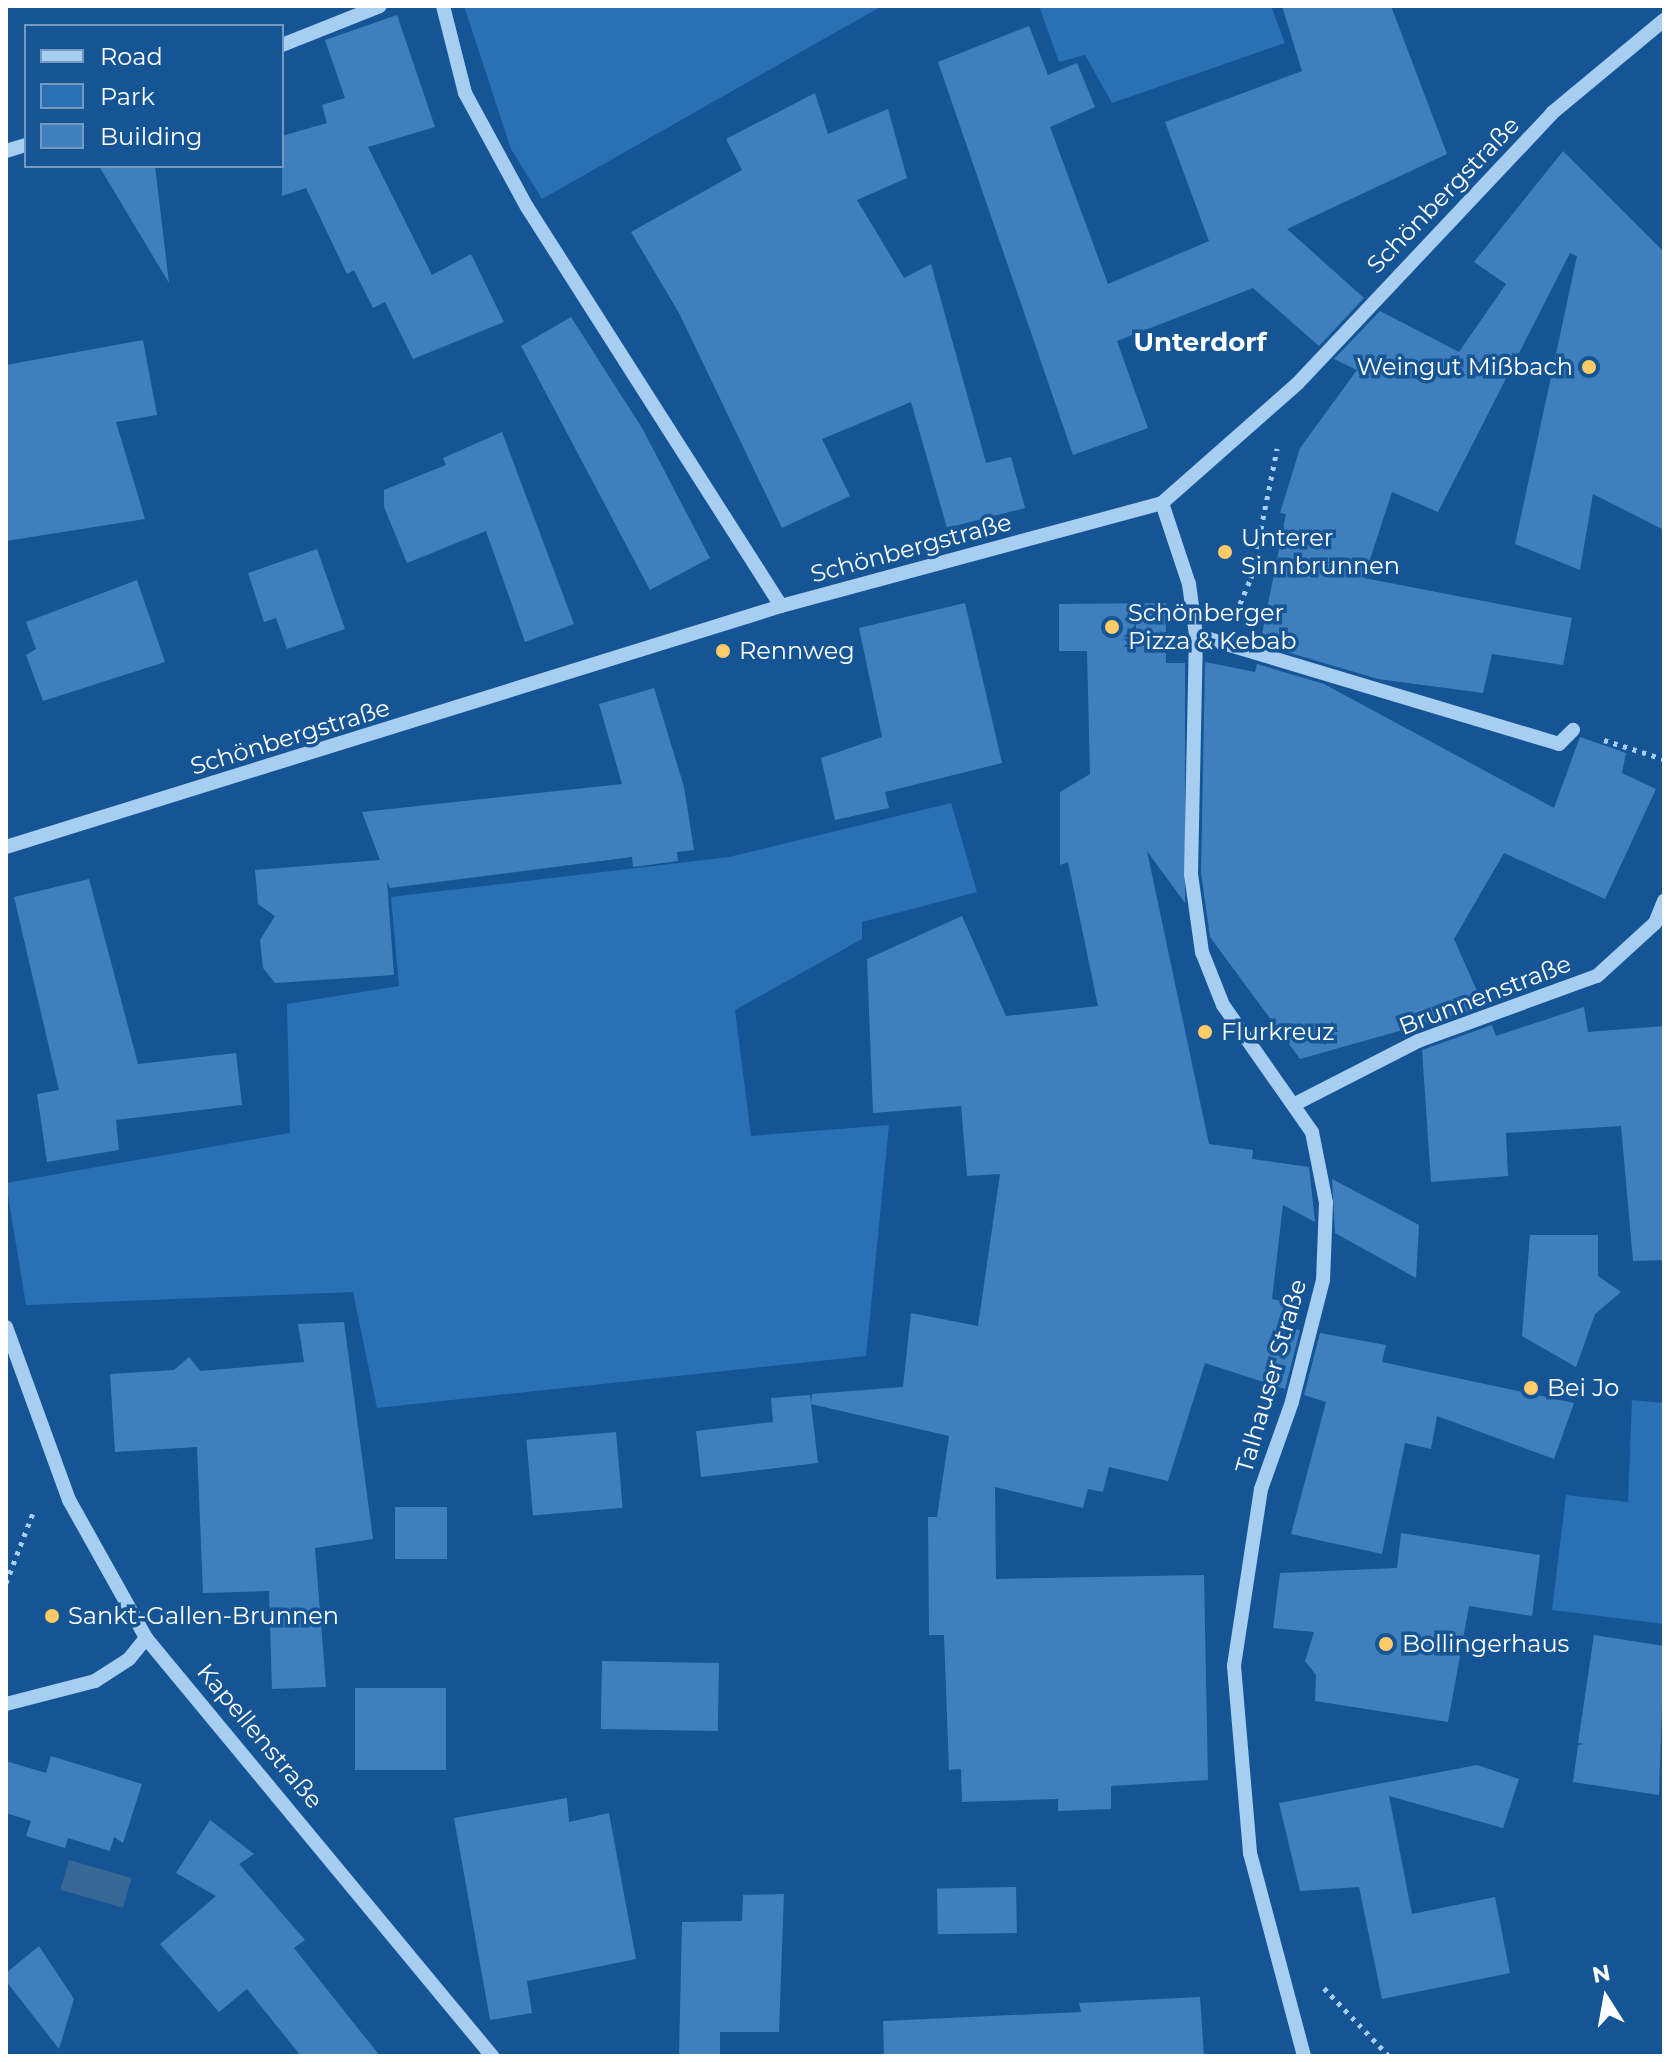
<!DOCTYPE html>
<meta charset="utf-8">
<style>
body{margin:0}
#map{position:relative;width:1670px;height:2062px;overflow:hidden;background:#165595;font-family:Montserrat,sans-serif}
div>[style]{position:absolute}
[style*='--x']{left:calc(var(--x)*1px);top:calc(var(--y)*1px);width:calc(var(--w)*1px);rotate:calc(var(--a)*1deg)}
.green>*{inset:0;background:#2970b4}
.water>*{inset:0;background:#396795;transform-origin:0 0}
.building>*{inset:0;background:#3f7fbd;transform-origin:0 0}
.path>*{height:5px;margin-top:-2.5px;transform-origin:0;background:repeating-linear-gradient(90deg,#a7cdf1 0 4px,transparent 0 10px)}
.minor>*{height:14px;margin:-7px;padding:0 7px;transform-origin:7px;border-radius:7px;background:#a7cdf1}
.dots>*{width:22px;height:22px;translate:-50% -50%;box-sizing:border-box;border:4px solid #165595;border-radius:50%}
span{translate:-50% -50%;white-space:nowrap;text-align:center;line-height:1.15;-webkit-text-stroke:7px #165595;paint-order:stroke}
.street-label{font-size:24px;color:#fff}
.poi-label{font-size:24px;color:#fff}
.right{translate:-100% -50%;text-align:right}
.left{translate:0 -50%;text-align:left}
.neighbourhood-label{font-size:26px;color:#fff;font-weight:700}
.frame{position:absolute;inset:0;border:8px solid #fff;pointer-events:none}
.legend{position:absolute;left:24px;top:24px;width:260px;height:144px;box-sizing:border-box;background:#165595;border:2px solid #7399bf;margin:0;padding:10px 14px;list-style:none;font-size:24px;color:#fff}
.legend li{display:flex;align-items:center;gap:16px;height:40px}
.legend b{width:40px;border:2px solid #7399bf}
.north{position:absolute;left:1566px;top:1958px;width:80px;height:80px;-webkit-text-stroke:6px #165595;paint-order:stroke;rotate:349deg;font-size:22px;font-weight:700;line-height:32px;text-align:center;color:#fff}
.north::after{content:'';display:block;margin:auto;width:28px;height:36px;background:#fff;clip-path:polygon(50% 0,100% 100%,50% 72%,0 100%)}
</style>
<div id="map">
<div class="green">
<i style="clip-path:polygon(464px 6px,882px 6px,542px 199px,511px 149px)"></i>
<i style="clip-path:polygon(1039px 6px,1271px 6px,1285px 43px,1112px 103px,1085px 55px,1059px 62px)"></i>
<i style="clip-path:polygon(951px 803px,977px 892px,862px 922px,862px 939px,735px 1010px,751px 1136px,889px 1125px,866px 1356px,377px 1408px,353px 1292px,26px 1305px,6px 1183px,290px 1133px,287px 1004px,399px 986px,391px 897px,729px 857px)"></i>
<i style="clip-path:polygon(1632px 1400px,1664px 1403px,1664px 1624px,1552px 1610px,1566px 1495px,1628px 1502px)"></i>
</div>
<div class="water">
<i style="left:69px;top:1860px;width:65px;height:31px;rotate:16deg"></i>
</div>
<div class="building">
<i style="clip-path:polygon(1282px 6px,1391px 6px,1447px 154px,1287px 229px,1364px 298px,1319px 346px,1253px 288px,1117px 341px,1148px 428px,1073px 455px,938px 62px,1029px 26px,1048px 75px,1077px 63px,1095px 107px,1050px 127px,1108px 284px,1209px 241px,1165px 122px,1302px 71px)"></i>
<i style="clip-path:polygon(397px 15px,435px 127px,368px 147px,432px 275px,471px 254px,504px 322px,413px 359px,385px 302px,373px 308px,354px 270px,347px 274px,306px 188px,282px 196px,282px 136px,327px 123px,322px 105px,345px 98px,325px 40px)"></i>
<i style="clip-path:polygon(815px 93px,828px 134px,888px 109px,907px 178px,857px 200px,904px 278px,931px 264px,986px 463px,1011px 457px,1025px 508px,947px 528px,911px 402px,822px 439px,850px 496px,782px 528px,679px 313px,631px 232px,742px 170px,726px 139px)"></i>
<i style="clip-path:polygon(1563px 151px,1664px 252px,1664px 530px,1593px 494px,1580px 570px,1515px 544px,1577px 256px,1570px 253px,1438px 512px,1392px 492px,1364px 578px,1572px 618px,1563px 665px,1492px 654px,1483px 693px,1378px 679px,1260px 644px,1286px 514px,1280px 513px,1300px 448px,1357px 370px,1334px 359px,1380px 311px,1459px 352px,1506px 284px,1474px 262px)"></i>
<i style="clip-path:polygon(99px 166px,155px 166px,169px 283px)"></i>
<i style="clip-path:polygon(571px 317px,642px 428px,710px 558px,650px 590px,521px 346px)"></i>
<i style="clip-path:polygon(143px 340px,157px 415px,116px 422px,145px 519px,6px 541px,6px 365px)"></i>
<i style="clip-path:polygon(502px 432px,574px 624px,525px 642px,486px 531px,407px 563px,384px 507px,384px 490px,446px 465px,443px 458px)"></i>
<i style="clip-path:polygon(317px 549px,345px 629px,287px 649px,276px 618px,264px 622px,248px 573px)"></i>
<i style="clip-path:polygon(137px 580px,165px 662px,43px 701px,26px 655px,36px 649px,26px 622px)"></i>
<i style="clip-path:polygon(965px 603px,1002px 763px,885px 792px,889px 808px,835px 820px,821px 758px,882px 737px,859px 628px)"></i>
<i style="clip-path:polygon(1166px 603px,1166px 663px,1185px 663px,1185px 903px,1147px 851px,1209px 1144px,1253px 1150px,1252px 1159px,1309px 1167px,1315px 1222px,1283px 1205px,1272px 1299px,1285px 1302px,1278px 1326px,1300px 1330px,1285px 1389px,1205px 1363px,1168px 1481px,1109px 1467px,1103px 1492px,1088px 1489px,1083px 1508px,995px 1487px,996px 1579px,1204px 1575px,1208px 1780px,1111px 1786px,1111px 1809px,1058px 1811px,1058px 1799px,962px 1802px,961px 1769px,949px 1770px,944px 1635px,929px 1635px,928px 1517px,937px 1517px,949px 1436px,811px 1404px,812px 1394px,903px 1387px,911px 1313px,978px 1326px,1000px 1174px,967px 1176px,961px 1106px,873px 1113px,867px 959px,962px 916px,1006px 1016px,1098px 1006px,1068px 862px,1060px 865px,1060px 792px,1090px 774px,1087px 651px,1059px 651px,1059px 604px)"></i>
<i style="clip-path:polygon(1205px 662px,1255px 672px,1257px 664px,1324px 684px,1554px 808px,1580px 737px,1626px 753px,1622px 773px,1656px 789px,1605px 899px,1504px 853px,1454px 939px,1484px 1007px,1300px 1059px,1210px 937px,1201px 873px)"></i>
<i style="clip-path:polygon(654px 688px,684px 787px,694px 850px,677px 852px,678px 861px,633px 867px,632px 857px,390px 888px,387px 881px,394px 975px,275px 983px,263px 968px,260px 940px,275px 916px,258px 904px,255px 870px,380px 860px,362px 812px,622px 784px,599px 704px)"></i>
<i style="clip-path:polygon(89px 879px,138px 1064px,236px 1053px,242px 1105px,116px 1120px,119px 1150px,47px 1162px,37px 1094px,59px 1090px,14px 897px)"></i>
<i style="clip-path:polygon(1584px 1007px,1588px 1032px,1664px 1026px,1664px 1260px,1633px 1261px,1621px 1126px,1506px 1133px,1508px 1176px,1431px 1182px,1422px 1050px,1492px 1025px,1496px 1036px)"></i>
<i style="clip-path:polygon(1332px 1179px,1419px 1225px,1416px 1278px,1335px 1233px)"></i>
<i style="clip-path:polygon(1530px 1235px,1598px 1235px,1598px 1276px,1621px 1292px,1595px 1314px,1576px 1367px,1522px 1336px)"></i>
<i style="clip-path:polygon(344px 1322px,373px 1539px,315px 1548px,326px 1687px,272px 1689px,269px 1591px,203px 1593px,197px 1447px,115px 1452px,110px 1374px,174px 1370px,189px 1357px,200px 1371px,304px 1362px,298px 1324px)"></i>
<i style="clip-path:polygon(1320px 1333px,1386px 1345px,1382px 1362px,1574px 1403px,1554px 1459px,1437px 1416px,1431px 1449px,1405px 1443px,1382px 1554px,1291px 1534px,1326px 1402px,1304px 1395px)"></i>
<i style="clip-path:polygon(810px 1395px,818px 1463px,701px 1477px,696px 1431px,773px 1422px,771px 1398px)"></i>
<i style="left:616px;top:1432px;width:76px;height:90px;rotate:85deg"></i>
<i style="left:447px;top:1507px;width:52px;height:52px;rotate:90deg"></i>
<i style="clip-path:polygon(1401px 1533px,1540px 1555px,1532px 1616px,1469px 1606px,1448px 1722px,1315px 1701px,1316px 1675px,1305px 1661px,1314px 1632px,1273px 1628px,1280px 1573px,1397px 1568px)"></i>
<i style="clip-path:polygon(1594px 1635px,1664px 1646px,1659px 1795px,1573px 1782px,1578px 1745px,1584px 1744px,1578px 1743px)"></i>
<i style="left:602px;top:1661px;width:117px;height:68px;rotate:1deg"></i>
<i style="left:355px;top:1688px;width:91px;height:82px"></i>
<i style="clip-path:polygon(51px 1756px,142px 1784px,123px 1843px,114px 1837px,110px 1851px,68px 1838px,65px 1848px,26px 1836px,31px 1821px,6px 1813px,6px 1761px,46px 1773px)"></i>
<i style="clip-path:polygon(1477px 1765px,1519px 1779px,1503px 1828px,1389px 1796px,1412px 1914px,1495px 1897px,1510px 1973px,1382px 1999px,1359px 1887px,1300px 1891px,1279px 1803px)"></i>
<i style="clip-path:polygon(567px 1798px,569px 1822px,609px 1813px,636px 1959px,527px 1981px,532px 2013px,490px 2020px,454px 1818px)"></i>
<i style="clip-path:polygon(210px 1820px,254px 1854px,239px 1864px,305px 1940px,294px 1948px,380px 2056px,301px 2056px,247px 1989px,219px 2012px,160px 1944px,216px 1896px,176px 1873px)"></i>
<i style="left:1016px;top:1887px;width:46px;height:79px;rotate:89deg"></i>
<i style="clip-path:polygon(784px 1894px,779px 2032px,720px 2032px,720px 2056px,679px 2056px,682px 1922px,742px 1921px,743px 1895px)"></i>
<i style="clip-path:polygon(39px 1946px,74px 1999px,59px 2049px,6px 1981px,6px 1973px)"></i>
<i style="clip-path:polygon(1200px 1997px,1204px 2056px,884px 2056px,883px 2021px,1081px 2012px,1079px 2003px)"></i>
</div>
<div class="path">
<i style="--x:1236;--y:613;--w:38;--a:-67"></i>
<i style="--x:1251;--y:578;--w:132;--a:-78.6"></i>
<i style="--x:1604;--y:740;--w:63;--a:17.6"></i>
<i style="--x:6;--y:1583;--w:78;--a:-69"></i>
<i style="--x:1324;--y:1988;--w:94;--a:46.3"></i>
</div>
<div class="minor">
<i style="--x:443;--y:6;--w:90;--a:75.8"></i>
<i style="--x:465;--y:93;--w:130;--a:61.5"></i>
<i style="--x:527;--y:207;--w:473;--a:57.5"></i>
<i style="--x:282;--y:45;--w:105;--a:-21.7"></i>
<i style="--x:6;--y:151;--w:21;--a:-17"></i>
<i style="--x:1162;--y:503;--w:85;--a:71.6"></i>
<i style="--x:1189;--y:584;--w:51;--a:82.2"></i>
<i style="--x:1196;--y:635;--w:239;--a:91.2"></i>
<i style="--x:1191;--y:874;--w:79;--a:82"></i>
<i style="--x:1202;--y:952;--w:57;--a:68.4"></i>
<i style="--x:1223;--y:1005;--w:155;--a:55"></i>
<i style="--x:1312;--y:1132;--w:72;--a:78.8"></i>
<i style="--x:1326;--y:1203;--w:77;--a:92.2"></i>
<i style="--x:1323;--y:1280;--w:126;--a:104.3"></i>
<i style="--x:1292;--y:1402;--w:92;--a:109.6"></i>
<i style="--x:1261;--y:1489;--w:179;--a:98.7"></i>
<i style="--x:1234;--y:1666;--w:188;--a:85.1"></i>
<i style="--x:1250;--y:1853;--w:210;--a:75.1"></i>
<i style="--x:1196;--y:635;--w:379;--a:16.7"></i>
<i style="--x:1559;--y:744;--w:20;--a:-45"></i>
<i style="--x:6;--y:847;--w:812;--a:-17.27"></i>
<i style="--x:781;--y:606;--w:395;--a:-15.1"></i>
<i style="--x:1162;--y:503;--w:181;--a:-41.4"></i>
<i style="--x:1298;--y:383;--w:371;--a:-46.7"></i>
<i style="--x:1552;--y:113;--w:146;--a:-39.7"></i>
<i style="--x:1297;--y:1103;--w:136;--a:-27.1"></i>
<i style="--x:1418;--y:1041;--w:190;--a:-20"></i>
<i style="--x:1597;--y:976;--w:79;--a:-42.4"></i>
<i style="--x:1655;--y:923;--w:24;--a:-68"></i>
<i style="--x:6;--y:1327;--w:184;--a:70"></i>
<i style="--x:69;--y:1500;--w:158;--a:60.8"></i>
<i style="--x:146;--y:1638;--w:543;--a:50.38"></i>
<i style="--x:6;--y:1704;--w:92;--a:-14.5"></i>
<i style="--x:95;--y:1681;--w:40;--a:-32.9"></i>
<i style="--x:129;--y:1659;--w:27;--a:-51"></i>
</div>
<div class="dots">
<i style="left:1589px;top:367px;background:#ffcb67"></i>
<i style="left:1225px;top:552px;background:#ffcb67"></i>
<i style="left:1112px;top:627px;background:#ffcb67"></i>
<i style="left:723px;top:651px;background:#ffcb67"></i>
<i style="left:1205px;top:1032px;background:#ffcb67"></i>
<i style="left:1531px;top:1388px;background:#ffcb67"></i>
<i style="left:52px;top:1616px;background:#ffcb67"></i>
<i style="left:1386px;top:1644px;background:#ffcb67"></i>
</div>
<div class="street-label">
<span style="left:1443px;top:195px;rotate:-46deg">Schönbergstraße</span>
<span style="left:911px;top:548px;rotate:-15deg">Schönbergstraße</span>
<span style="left:290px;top:737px;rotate:-17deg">Schönbergstraße</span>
<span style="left:1485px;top:995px;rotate:-21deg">Brunnenstraße</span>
<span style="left:1271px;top:1376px;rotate:-74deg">Talhauser Straße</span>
<span style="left:260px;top:1736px;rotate:50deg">Kapellenstraße</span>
</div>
<div class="poi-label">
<span class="right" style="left:1573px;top:367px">Weingut Mißbach</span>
<span class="left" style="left:1241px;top:552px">Unterer<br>Sinnbrunnen</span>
<span class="left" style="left:1128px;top:627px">Schönberger<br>Pizza &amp; Kebab</span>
<span class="left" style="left:739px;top:651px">Rennweg</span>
<span class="left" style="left:1221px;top:1032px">Flurkreuz</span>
<span class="left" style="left:1547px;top:1388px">Bei Jo</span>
<span class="left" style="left:68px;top:1616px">Sankt-Gallen-Brunnen</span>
<span class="left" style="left:1402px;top:1644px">Bollingerhaus</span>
</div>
<div class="neighbourhood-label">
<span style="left:1200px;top:343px">Unterdorf</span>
</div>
<div class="frame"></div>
<ul class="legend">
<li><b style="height:10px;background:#a7cdf1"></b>Road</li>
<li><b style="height:22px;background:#2970b4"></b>Park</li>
<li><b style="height:22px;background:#3f7fbd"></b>Building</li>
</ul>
<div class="north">N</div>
</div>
